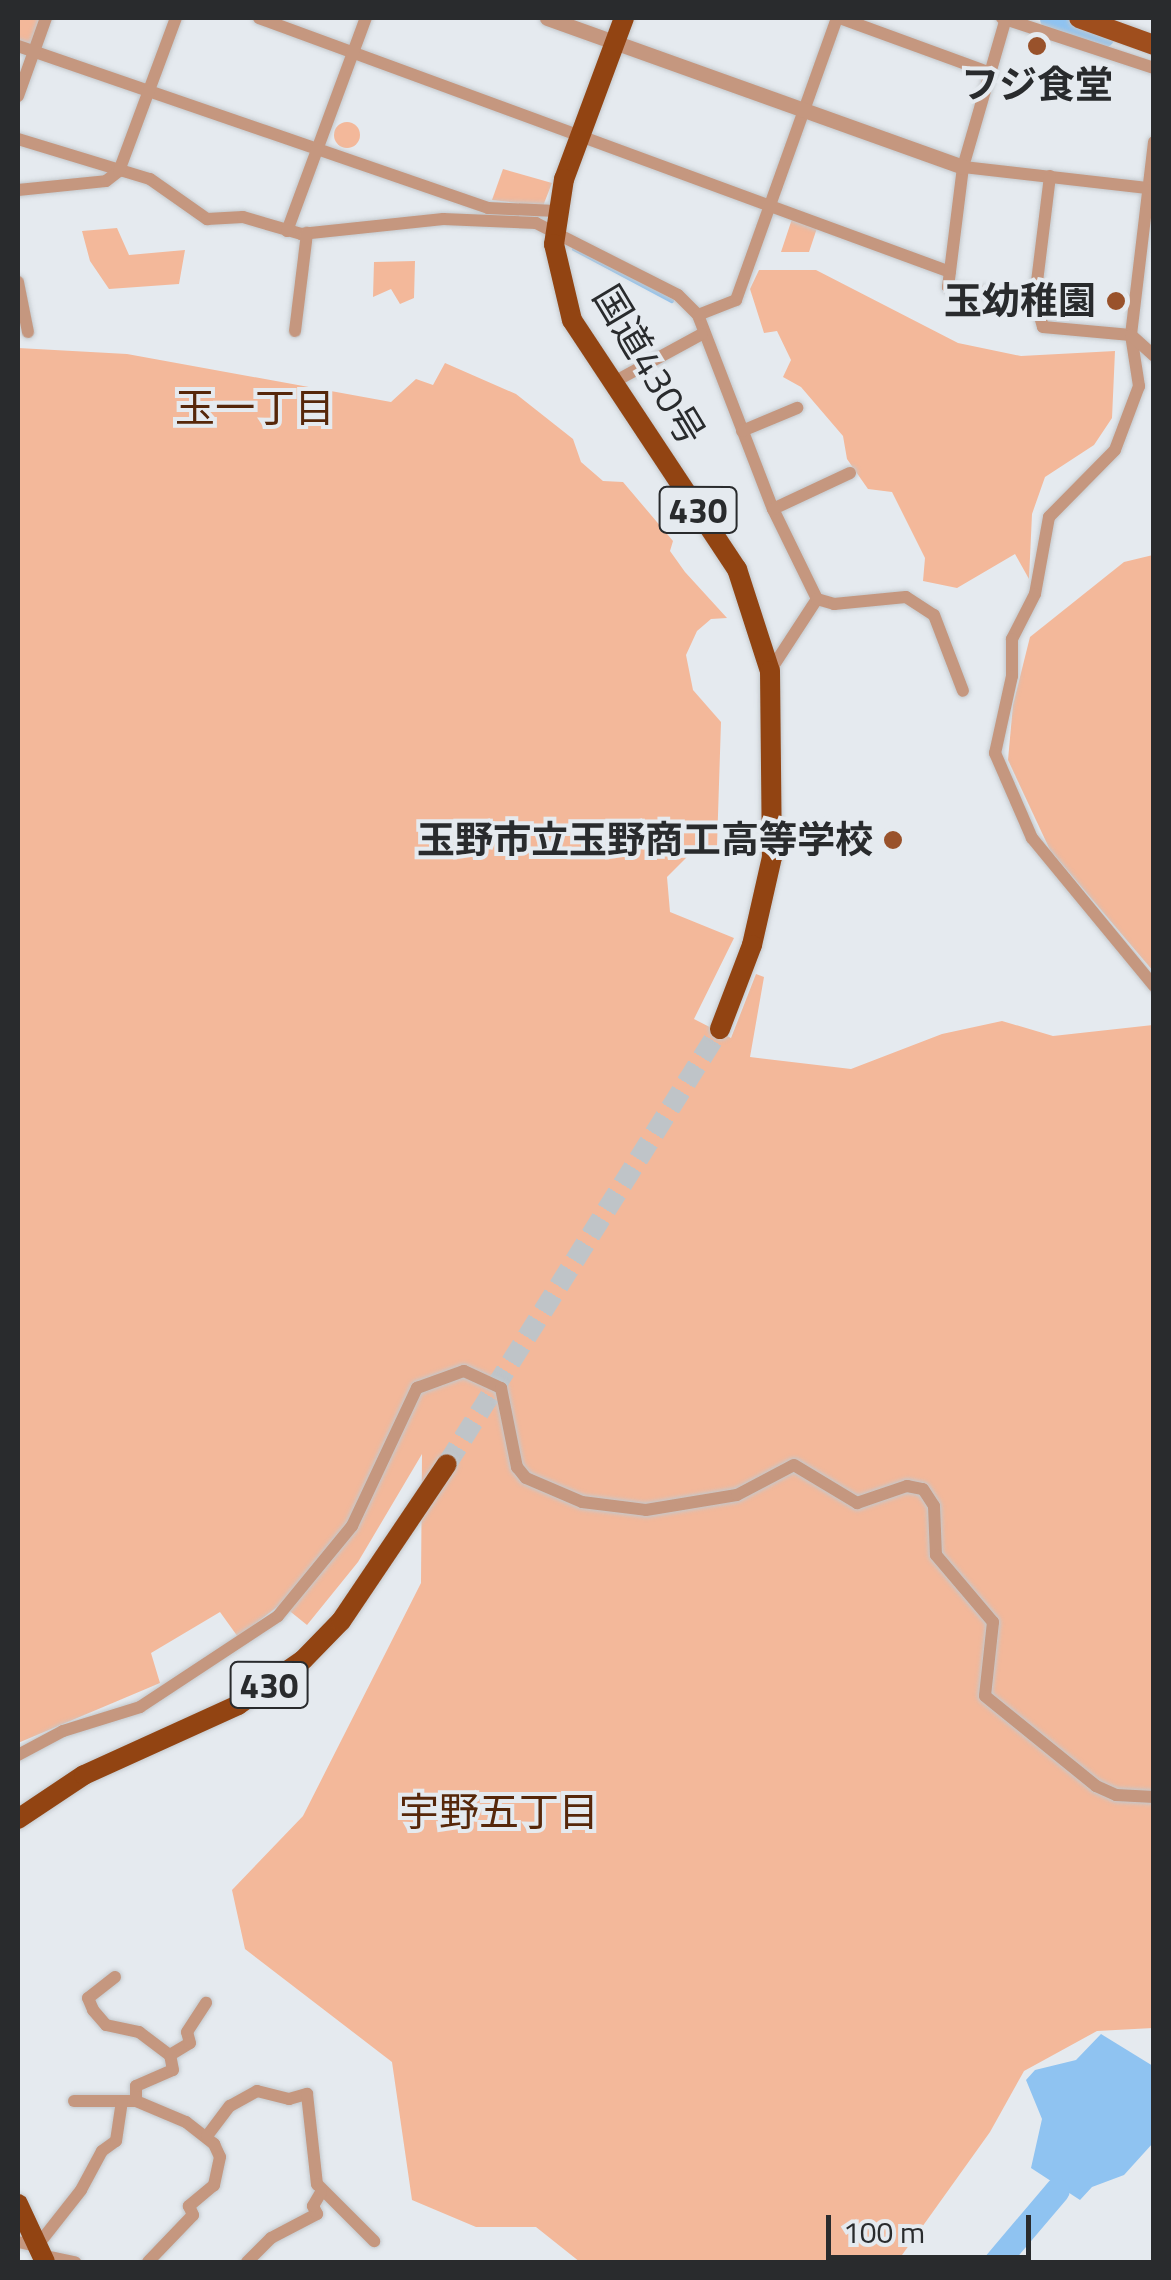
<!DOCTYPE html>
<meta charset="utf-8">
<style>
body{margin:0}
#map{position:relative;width:1171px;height:2280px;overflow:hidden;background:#e5eaef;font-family:"Titillium Web","Noto Sans JP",sans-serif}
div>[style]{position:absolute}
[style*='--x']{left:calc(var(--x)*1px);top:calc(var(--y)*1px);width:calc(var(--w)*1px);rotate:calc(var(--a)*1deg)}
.green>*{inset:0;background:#f3b89a}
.round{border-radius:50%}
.water>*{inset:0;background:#8fc3f1}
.stream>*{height:4px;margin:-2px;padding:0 2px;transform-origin:2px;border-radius:2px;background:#8fc3f1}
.river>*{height:25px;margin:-12.5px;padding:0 12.5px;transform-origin:12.5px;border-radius:12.5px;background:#8fc3f1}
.trunk-tunnel>*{height:20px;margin-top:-10px;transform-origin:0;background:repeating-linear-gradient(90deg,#bfc4c8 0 20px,transparent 0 30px)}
.roads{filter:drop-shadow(0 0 2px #c3c8cc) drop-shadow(0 0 2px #c3c8cc)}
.minor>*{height:12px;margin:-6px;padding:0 6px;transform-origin:6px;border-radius:6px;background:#c5977f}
.tertiary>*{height:15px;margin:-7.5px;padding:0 7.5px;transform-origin:7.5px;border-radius:7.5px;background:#c5977f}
.primary>*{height:20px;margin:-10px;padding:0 10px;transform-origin:10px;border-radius:10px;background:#9f4e1d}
.trunk>*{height:20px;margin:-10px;padding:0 10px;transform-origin:10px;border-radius:10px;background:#924412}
.dots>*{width:28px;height:28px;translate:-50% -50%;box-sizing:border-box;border:5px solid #e5eaef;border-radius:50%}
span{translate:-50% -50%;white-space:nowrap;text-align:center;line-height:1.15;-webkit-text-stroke:8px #e5eaef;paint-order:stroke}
.shield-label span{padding:2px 8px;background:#e5eaef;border:2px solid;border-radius:8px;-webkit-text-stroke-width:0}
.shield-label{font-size:35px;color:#292b2d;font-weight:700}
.poi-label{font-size:38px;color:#292b2d;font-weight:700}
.right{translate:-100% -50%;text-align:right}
.street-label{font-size:38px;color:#292b2d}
.neighbourhood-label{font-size:40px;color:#56270a}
.frame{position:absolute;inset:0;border:20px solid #292b2d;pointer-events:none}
.scale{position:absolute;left:826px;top:2215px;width:205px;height:45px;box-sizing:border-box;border:5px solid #292b2d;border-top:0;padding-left:12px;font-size:30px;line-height:35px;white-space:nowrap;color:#292b2d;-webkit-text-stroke:8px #e5eaef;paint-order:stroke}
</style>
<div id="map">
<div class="green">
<i style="clip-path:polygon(18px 18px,40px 18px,30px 45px,18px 40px)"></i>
<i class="round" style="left:334px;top:122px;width:26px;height:26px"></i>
<i style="clip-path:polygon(503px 169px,552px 183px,543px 206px,492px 200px)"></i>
<i style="clip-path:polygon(792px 219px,817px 228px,809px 252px,781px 252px)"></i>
<i style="clip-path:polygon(117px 228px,129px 255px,185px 250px,179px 284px,109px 289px,90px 261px,82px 231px)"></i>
<i style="clip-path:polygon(415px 261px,414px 298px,400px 304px,391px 289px,373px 297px,374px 262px)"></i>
<i style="clip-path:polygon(759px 270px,816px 270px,958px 343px,1021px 356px,1115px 351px,1112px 418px,1094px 445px,1045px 477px,1032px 514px,1029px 579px,1015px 554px,957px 588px,923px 581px,925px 558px,892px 492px,868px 489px,847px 459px,843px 436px,801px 387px,783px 377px,791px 360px,777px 331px,764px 333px,750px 289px)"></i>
<i style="clip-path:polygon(18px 348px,127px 354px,391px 402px,416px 379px,433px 385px,445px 363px,516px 394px,573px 439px,581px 462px,603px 481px,623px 482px,673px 541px,670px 551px,685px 572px,727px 618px,711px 619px,697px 631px,686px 655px,693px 690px,721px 722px,717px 846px,687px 857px,667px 877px,670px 912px,734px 938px,694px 1019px,731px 1038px,756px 974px,764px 977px,750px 1057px,851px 1069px,942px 1034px,1002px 1021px,1053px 1036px,1153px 1025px,1153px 2028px,1097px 2031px,1024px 2071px,990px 2132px,897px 2262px,580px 2262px,536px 2227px,476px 2227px,412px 2200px,392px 2062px,245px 1949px,232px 1890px,303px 1816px,421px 1583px,422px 1454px,358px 1562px,307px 1625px,281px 1604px,238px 1637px,220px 1612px,151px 1653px,160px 1683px,18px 1743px)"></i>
<i style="clip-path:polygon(1153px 555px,1154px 555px,1153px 971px,1050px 850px,1008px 760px,1013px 705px,1030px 637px,1124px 562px)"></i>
</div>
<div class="water">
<i style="clip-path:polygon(1101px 2034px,1153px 2066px,1153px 2143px,1124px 2175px,1092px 2187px,1080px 2200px,1031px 2168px,1042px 2119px,1026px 2080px,1035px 2070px,1076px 2060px)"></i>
</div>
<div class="stream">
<i style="--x:574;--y:249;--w:111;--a:28"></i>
</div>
<div class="river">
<i style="--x:1052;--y:18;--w:53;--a:18.8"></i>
<i style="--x:996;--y:2262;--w:94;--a:-49.7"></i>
</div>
<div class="trunk-tunnel">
<i style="--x:447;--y:1464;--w:514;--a:-57.89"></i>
</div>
<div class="roads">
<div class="minor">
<i style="--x:259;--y:18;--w:736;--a:20.18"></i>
<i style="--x:840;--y:18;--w:160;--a:20.1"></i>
<i style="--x:1002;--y:18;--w:160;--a:18.2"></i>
<i style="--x:1006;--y:18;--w:155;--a:106.1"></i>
<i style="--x:963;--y:167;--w:121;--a:97.1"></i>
<i style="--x:948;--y:287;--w:88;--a:7.9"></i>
<i style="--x:18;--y:46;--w:497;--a:19"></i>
<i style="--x:488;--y:208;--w:68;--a:2.5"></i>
<i style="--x:18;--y:96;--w:83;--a:-70.3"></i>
<i style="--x:18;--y:139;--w:138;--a:16.9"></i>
<i style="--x:150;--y:179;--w:70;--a:35.1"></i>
<i style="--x:207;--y:219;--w:36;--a:-3"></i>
<i style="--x:243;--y:217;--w:60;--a:16.3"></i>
<i style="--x:301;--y:234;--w:143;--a:-6"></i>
<i style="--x:443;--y:219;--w:93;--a:2.5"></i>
<i style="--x:536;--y:223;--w:159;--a:26.9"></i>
<i style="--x:678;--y:295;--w:28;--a:45"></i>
<i style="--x:698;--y:315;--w:208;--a:68.9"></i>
<i style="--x:773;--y:509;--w:100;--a:63.9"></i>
<i style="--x:1154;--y:142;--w:194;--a:96.8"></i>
<i style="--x:1131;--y:335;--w:52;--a:81.1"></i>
<i style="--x:1139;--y:386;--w:68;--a:110.6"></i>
<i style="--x:1115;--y:450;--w:94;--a:134.6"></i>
<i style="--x:1049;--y:517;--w:78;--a:100.3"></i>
<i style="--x:1035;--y:594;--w:51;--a:117.1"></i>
<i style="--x:1012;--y:639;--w:37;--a:90"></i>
<i style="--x:1012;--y:676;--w:79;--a:102.4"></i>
<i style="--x:995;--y:753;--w:93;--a:66.5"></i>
<i style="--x:1032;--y:838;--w:192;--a:50.5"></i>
<i style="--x:963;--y:167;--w:186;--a:6.5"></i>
<i style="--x:1050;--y:176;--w:124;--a:97"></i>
<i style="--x:1035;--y:299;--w:29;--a:74"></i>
<i style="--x:1043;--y:327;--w:88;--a:5.2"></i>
<i style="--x:1131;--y:335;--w:31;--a:42"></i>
<i style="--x:18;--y:190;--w:88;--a:-5.8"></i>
<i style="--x:106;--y:181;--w:16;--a:-38"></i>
<i style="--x:119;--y:171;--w:163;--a:-69.6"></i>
<i style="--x:287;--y:231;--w:227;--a:-69.7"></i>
<i style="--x:18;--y:282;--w:51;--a:78.7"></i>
<i style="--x:698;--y:315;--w:41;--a:-21.5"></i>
<i style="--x:736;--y:300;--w:300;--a:-70.3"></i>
<i style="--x:295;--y:331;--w:99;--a:-83"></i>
<i style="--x:612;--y:383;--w:102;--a:-28.6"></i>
<i style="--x:742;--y:431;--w:60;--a:-22.7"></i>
<i style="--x:773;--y:509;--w:85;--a:-25.1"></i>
<i style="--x:770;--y:671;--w:86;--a:-56.9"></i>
<i style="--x:817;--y:599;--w:18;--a:16"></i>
<i style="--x:834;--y:604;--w:72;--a:-5.6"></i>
<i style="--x:906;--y:597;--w:33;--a:33"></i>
<i style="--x:934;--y:615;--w:81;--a:69.1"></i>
<i style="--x:18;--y:1755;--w:51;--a:-28.1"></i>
<i style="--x:63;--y:1731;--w:81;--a:-17.3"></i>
<i style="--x:140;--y:1707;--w:165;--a:-33.4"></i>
<i style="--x:278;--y:1616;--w:117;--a:-50.6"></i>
<i style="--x:352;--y:1526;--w:153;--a:-64.8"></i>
<i style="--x:417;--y:1388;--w:50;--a:-19.9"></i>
<i style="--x:464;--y:1371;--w:41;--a:24.7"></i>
<i style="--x:501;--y:1388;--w:81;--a:78.6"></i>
<i style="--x:517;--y:1467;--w:14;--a:51"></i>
<i style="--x:526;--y:1478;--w:61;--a:23.2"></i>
<i style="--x:582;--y:1502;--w:64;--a:7.1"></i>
<i style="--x:646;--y:1510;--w:92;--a:-9.4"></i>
<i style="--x:737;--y:1495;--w:64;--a:-27.8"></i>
<i style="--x:794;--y:1465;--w:74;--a:31.1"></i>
<i style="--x:857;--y:1503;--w:53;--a:-18.8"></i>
<i style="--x:907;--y:1486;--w:16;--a:11"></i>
<i style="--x:923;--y:1489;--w:20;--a:57"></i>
<i style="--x:934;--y:1506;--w:49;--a:87.7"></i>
<i style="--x:936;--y:1555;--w:88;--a:49.6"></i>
<i style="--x:993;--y:1622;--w:74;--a:96.2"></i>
<i style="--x:985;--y:1696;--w:143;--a:39"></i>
<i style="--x:1096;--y:1786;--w:22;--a:24"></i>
<i style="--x:1116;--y:1795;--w:38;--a:3"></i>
<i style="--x:115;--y:1977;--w:34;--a:142"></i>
<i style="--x:88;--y:1998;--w:13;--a:67"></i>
<i style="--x:93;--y:2010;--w:20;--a:49"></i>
<i style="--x:106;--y:2025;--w:34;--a:12"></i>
<i style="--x:139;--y:2032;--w:39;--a:37"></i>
<i style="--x:74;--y:2101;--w:62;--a:0"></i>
<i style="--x:136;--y:2101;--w:54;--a:22.8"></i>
<i style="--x:186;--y:2122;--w:36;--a:38"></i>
<i style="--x:214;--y:2144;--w:14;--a:65"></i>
<i style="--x:220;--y:2157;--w:29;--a:102"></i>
<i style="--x:214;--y:2185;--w:33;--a:140"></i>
<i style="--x:189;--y:2206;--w:10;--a:66"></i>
<i style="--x:193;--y:2215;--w:65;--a:133.8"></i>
<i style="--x:136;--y:2101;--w:15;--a:-90"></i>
<i style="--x:136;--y:2086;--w:40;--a:-23.4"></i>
<i style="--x:173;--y:2070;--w:15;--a:-101"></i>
<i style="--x:170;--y:2055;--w:23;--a:-31"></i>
<i style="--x:190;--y:2043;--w:11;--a:-105"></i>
<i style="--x:187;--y:2032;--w:35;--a:-57"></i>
<i style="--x:207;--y:2136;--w:38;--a:-53"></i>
<i style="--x:230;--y:2106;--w:31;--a:-29"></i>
<i style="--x:257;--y:2091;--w:33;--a:14"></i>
<i style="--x:289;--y:2099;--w:19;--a:-16"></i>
<i style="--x:307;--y:2094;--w:91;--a:83.7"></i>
<i style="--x:317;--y:2184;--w:81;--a:45"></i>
<i style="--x:18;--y:2242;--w:19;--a:12"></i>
<i style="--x:37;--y:2246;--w:71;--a:-51.8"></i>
<i style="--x:81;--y:2190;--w:44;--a:-61.7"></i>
<i style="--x:102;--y:2151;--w:17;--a:-36"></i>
<i style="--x:116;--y:2141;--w:40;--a:-81.5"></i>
<i style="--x:41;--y:2255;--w:35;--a:12"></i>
<i style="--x:247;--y:2262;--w:34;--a:-45"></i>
<i style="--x:271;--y:2238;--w:52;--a:-27.6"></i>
<i style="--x:317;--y:2214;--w:9;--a:-117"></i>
<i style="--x:313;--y:2206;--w:16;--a:-60"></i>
</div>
<div class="tertiary">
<i style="--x:547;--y:18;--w:442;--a:19.7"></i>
</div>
<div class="primary">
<i style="--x:1079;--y:18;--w:80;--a:19.8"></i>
</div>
<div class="trunk">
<i style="--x:624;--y:18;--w:172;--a:110.4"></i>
<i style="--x:564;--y:179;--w:66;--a:98.7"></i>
<i style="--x:554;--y:244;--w:78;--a:76.7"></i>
<i style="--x:572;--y:320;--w:299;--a:56.5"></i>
<i style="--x:737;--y:569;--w:107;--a:72.1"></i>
<i style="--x:770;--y:671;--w:186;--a:89.4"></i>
<i style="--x:772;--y:857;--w:90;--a:102.8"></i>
<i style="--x:752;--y:945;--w:90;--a:110.9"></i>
<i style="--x:18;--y:1819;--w:79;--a:-33.7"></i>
<i style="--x:84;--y:1775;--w:169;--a:-24.4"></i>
<i style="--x:238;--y:1705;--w:79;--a:-34.7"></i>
<i style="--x:303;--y:1660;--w:54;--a:-45.7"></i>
<i style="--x:341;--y:1621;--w:189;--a:-56"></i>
<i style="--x:18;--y:2204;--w:64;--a:65"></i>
</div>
</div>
<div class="dots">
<i style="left:1037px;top:46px;background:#99522b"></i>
<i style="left:1116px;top:301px;background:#99522b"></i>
<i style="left:893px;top:840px;background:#99522b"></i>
</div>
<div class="shield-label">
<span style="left:698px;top:510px">430</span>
<span style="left:269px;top:1685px">430</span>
</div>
<div class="poi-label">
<span style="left:1037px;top:85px">フジ食堂</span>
<span class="right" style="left:1096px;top:301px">玉幼稚園</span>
<span class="right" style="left:873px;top:840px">玉野市立玉野商工高等学校</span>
</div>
<div class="street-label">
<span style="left:649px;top:365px;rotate:59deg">国道430号</span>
</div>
<div class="neighbourhood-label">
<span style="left:255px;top:408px">玉一丁目</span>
<span style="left:499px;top:1812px">宇野五丁目</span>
</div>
<div class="frame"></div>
<div class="scale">100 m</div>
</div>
